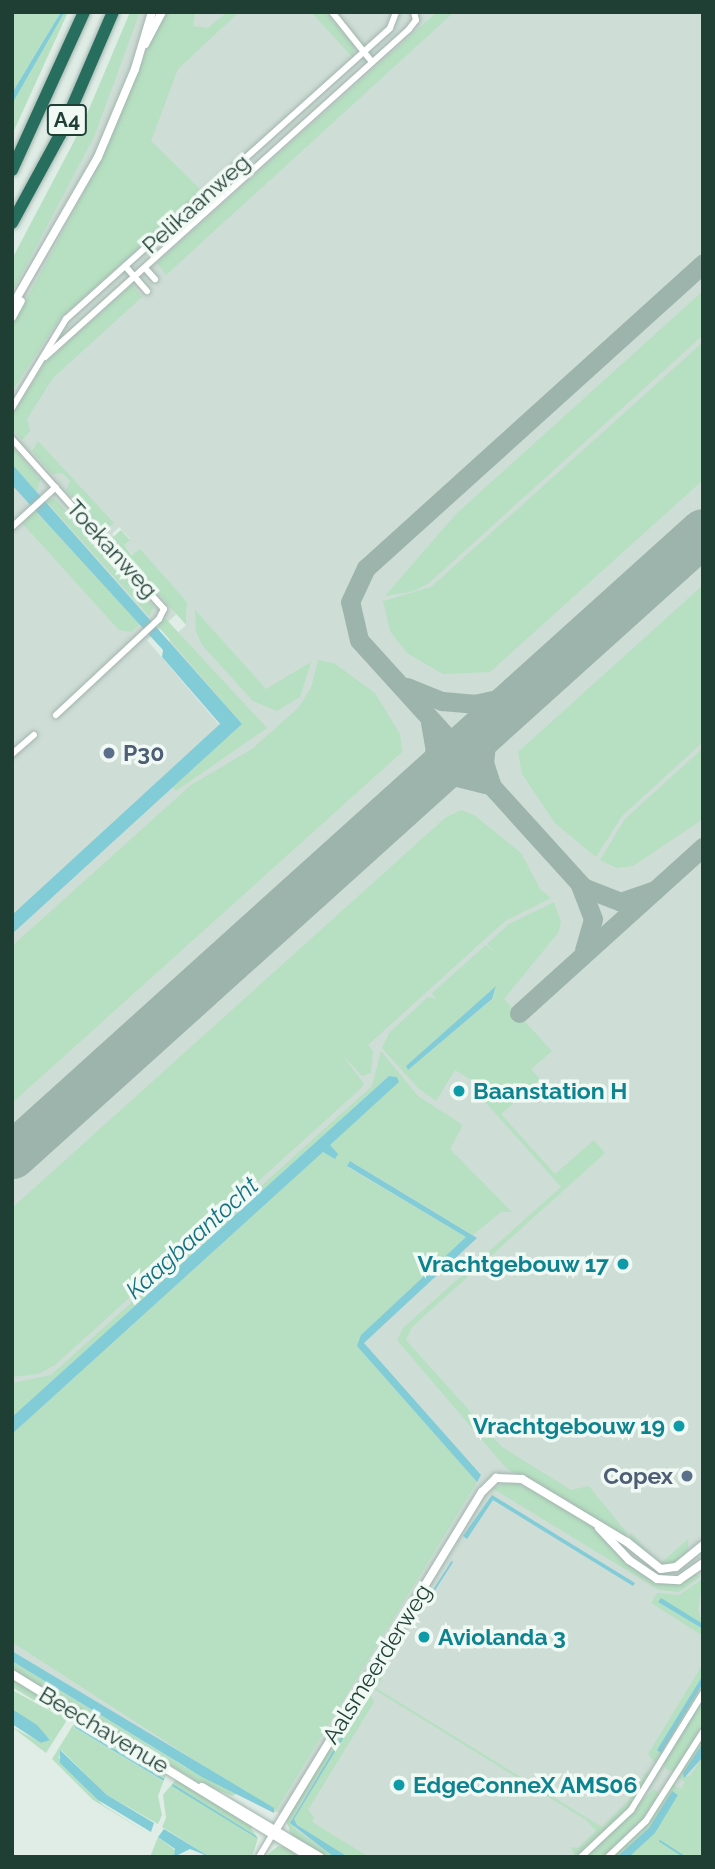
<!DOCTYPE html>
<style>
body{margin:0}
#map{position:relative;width:715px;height:1869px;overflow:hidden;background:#e0ede7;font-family:Raleway,sans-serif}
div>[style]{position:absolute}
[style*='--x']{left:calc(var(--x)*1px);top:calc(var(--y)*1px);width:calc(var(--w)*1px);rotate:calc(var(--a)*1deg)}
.built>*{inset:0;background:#ceddd6}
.green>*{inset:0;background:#b6e0c1}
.water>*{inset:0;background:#82ccd8;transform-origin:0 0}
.stream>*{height:2px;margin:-1px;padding:0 1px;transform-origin:1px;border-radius:1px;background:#82ccd8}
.taxiway>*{height:19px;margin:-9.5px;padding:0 9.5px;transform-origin:9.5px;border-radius:9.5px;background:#9cb4ac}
.runway>*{height:47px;margin:-23.5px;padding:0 23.5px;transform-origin:23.5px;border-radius:23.5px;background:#9cb4ac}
.roads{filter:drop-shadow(0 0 2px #a2b5ae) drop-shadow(0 0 2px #a2b5ae)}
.minor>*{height:6px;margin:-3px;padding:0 3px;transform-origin:3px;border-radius:3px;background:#fff}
.tertiary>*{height:8px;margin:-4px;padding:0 4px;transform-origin:4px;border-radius:4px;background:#fff}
.motorway>*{height:12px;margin:-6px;padding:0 6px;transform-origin:6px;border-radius:6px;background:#286e5e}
.dots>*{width:19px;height:19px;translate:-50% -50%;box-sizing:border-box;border:4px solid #f1f9f5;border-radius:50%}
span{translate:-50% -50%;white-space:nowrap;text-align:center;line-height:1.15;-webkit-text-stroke:7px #f1f9f5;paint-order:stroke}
.shield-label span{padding:2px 5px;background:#f1f9f5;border:2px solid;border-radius:5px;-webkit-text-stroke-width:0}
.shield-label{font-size:21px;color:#1f3f35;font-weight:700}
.street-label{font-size:23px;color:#1f3f35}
.service-label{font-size:23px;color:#4e5e75;font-weight:700}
.left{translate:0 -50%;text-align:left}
.right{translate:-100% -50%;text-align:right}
.culture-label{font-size:23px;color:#0d838f;font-weight:700}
.water-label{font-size:24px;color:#137081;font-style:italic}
.frame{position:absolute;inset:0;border:14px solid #1f3f35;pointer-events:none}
</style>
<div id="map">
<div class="built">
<i style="clip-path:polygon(138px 12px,703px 12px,703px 1857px,324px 1857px,290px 1834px,287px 1818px,12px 1651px,12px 1434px,389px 1076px,12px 1417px,12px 931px,235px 726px,164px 646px,186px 625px,187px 602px,139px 550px,133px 555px,124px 545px,130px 539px,119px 527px,112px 534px,179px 612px,147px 640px,221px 727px,12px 917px,12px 276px)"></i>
</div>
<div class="green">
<i style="clip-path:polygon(12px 12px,61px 12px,12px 93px)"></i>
<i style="clip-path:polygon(63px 12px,68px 12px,12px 135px,12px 104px)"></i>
<i style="clip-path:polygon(130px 12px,140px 12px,94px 137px,12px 292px,12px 259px,81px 128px)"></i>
<i style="clip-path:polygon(164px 12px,195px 12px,193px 26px,208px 28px,227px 12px,239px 12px,178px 69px,151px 141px,203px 192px,60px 318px,12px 391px,12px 326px,93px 176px)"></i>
<i style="clip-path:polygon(311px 12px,325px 12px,355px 47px,353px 58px)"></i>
<i style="clip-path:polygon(437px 12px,454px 12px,166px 275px,157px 263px)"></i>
<i style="clip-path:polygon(132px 285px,142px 297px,53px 378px,27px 419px,30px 431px,22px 440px,12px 429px,12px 416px,45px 363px)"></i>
<i style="clip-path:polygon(703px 291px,703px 335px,429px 583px,414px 591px,385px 596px,456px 514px)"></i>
<i style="clip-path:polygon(703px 342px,703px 480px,490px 672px,443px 674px,407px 653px,390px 631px,383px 601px,431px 587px)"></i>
<i style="clip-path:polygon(38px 441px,114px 523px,108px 528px,99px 527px,66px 490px,70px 481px,62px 473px,52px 474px,32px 451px)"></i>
<i style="clip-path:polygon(12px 446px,40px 479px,37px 492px,12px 464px)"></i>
<i style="clip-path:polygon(54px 498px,154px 607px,149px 616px,46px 501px)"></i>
<i style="clip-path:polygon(35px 511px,140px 624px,131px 632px,119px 630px,22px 523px)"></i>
<i style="clip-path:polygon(121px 530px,130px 540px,124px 545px,132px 555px,140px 549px,187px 602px,186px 625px,111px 539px)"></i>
<i style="clip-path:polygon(703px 585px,703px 742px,622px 816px,596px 857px,555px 823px,522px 774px,518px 752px)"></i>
<i style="clip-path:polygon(195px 610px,266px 689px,311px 662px,300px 697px,277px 711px,253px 701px,202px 645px,196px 631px)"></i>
<i style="clip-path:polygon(165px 618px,267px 728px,176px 791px,173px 787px,242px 724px,157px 625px)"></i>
<i style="clip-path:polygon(318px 660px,334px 663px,375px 693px,400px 734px,402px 752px,12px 1103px,12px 946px,191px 785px,252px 749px,298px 708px,311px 688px)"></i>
<i style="clip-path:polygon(703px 748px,703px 819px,633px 866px,617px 868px,600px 860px,625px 819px)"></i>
<i style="clip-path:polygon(461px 810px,474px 815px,521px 853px,540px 889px,551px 898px,505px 921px,368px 1045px,373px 1051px,371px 1073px,362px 1076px,341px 1053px,364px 1084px,358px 1091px,55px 1365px,38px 1374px,12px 1377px,12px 1208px,445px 818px)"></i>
<i style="clip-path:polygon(evenodd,554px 902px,561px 922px,558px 933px,504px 999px,552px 1051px,531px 1069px,540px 1079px,501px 1114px,555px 1174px,594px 1140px,605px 1153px,412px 1327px,406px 1340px,502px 1447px,571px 1490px,589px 1486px,627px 1533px,625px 1538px,506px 1468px,397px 1340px,403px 1328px,561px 1187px,480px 1096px,484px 1088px,455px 1070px,436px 1101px,418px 1088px,382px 1048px,389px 1033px,428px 997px,436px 999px,432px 993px,486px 945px,495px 953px,487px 944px,509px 924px,554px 902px,496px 986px,493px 999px,408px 1070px,406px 1066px,496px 986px)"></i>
<i style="clip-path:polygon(381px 1051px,418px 1096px,463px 1125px,450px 1149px,512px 1212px,501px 1212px,473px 1235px,351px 1161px,347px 1167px,466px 1237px,361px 1335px,357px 1346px,477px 1482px,275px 1812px,12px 1642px,12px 1434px,323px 1152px,335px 1159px,329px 1145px,399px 1082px,397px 1077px,389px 1076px,12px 1417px,12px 1383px,51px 1375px,372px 1086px)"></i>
<i style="clip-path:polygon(511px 1482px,530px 1489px,587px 1523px,660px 1583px,683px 1581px,696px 1573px,700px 1577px,679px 1592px,659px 1590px,492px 1488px)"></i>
<i style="clip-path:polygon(631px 1533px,660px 1564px,688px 1539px,688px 1553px,678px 1564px,660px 1565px,628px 1540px)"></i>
<i style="clip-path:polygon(703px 1579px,698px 1610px,703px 1624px,661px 1599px,658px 1602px,703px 1629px,703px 1636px,651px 1603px,657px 1593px,679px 1595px)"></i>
<i style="clip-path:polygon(12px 1661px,185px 1767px,236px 1794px,232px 1796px,196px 1781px,12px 1669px)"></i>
<i style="clip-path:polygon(703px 1664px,703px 1675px,657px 1750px,661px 1752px,703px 1683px,703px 1690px,655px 1763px,648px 1754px)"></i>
<i style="clip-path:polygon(380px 1666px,387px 1670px,376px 1688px,602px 1827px,628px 1801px,646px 1772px,652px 1774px,633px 1805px,575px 1856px,571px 1847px,578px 1848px,596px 1831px,586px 1820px,375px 1690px,370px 1682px)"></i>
<i style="clip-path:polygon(12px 1678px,67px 1711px,67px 1720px,46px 1753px,12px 1727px,42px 1743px,50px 1739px,12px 1709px,12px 1690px,63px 1718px,12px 1687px)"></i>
<i style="clip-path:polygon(370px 1694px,374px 1702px,308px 1810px,314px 1817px,312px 1822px,369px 1857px,348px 1857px,297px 1825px,294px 1819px,358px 1711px,292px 1818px,294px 1828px,334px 1857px,324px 1857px,293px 1837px,286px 1821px,361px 1696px)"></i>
<i style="clip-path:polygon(703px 1697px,703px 1729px,675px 1771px,667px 1770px,663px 1764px)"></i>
<i style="clip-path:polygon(evenodd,82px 1720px,167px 1772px,158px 1796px,162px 1815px,158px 1824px,107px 1795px,61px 1750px,59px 1758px,103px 1805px,149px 1834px,93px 1800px,52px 1759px,73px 1725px,82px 1720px,77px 1726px,163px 1779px,163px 1781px,75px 1728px,77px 1726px)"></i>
<i style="clip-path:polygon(703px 1735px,703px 1743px,683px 1774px,689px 1777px,703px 1757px,703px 1857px,629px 1857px,655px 1833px,672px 1791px,649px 1828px,617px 1857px,611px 1857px,641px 1829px,672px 1784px,681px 1789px,685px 1782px,677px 1776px)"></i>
<i style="clip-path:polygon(177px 1778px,254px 1825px,251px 1829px,258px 1838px,252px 1857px,210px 1857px,162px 1827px,166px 1818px,163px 1795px)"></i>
<i style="clip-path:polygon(654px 1789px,660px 1794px,645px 1820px,606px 1857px,584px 1857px)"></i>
<i style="clip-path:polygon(158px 1837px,176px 1851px,174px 1857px,150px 1857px)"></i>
<i style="clip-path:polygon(278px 1846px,286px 1847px,299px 1857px,265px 1857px)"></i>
</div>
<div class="water">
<i style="clip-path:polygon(61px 12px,64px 13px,12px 104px,12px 93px)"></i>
<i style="clip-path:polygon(12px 464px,242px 724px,12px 934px,12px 915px,220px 724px,162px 657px,163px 650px,12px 485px)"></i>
<i style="clip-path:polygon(496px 986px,492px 999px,408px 1070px,406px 1066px)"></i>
<i style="clip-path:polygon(389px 1076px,397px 1077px,399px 1082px,330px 1145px,338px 1154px,335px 1159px,323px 1152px,12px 1434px,12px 1417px)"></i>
<i style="clip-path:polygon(350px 1161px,477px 1238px,364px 1343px,481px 1475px,477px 1482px,357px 1346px,361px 1335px,466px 1237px,347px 1166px)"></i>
<i style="clip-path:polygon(492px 1495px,635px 1583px,633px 1586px,493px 1500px,467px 1539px,463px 1536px)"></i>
<i style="clip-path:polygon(661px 1598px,703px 1624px,703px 1629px,658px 1602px)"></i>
<i style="clip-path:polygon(12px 1651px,274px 1808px,274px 1813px,202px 1777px,12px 1661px)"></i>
<i style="clip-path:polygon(703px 1675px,703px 1683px,661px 1753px,657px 1750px)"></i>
<i style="clip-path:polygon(12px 1709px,37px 1725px,50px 1740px,41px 1743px,12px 1724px)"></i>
<i style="clip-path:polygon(357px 1711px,359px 1712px,294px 1819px,297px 1825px,348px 1857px,334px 1857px,290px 1823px)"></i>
<i style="left:76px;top:1726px;width:103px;height:2px;rotate:31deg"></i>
<i style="clip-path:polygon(703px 1743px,703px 1757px,684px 1778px,683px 1773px)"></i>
<i style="clip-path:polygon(60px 1750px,107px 1795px,154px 1823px,151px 1832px,98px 1800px,60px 1763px)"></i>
<i style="clip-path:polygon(173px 1784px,256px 1836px,257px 1838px,172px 1786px)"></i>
<i style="clip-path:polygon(672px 1791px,678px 1795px,655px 1833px,629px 1857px,617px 1857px,649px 1828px)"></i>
<i style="clip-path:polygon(164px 1829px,192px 1846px,210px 1857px,190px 1849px,174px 1857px,175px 1849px,158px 1837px)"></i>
</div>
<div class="stream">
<i style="--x:427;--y:1601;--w:46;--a:-57.3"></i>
<i style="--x:660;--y:1841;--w:30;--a:33"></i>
</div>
<div class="taxiway">
<i style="--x:407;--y:687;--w:38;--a:22"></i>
<i style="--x:442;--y:701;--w:32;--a:5"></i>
<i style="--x:474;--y:704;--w:38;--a:-12"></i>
<i style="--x:511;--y:696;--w:39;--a:-31"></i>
<i style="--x:491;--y:784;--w:22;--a:-108"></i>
<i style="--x:484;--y:763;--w:19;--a:-84"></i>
<i style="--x:486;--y:744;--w:42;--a:-58.6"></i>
<i style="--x:421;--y:787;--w:34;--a:-19"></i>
<i style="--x:453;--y:776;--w:34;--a:14"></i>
<i style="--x:421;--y:787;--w:39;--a:-69"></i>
<i style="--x:435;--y:751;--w:29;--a:-100"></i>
<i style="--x:580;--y:885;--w:36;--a:69"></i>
<i style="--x:593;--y:919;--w:33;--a:106"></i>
<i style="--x:655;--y:890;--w:36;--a:161"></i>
<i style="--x:621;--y:902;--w:41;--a:-158.5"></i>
<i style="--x:583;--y:887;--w:333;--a:-132.2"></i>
<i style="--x:359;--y:640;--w:39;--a:-103"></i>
<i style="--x:350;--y:602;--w:38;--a:-65"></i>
<i style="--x:366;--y:568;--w:454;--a:-42.1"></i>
<i style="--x:519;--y:1013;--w:248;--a:-42.1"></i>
</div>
<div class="runway">
<i style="--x:12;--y:1155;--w:930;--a:-42.04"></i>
</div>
<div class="roads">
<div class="minor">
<i style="--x:332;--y:12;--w:64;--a:51.3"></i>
<i style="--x:126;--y:267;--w:32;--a:49"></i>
<i style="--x:145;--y:268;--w:15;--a:48"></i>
<i style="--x:45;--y:357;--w:490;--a:-42"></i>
<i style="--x:409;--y:29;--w:11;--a:-52"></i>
<i style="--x:416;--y:20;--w:8;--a:-104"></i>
<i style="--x:12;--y:408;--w:104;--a:-58.8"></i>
<i style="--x:66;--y:319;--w:435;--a:-41.9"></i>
<i style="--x:390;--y:28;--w:17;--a:-69"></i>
<i style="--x:12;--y:439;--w:228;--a:48.2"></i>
<i style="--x:164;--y:609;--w:11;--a:117"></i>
<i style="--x:159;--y:619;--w:141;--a:137"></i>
<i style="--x:12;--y:527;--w:59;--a:-42.3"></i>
<i style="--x:12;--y:754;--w:29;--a:-41"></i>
<i style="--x:259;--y:1857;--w:27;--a:-59"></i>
<i style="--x:581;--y:1857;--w:69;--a:-43.2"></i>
<i style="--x:631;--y:1810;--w:137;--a:-58.4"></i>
<i style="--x:608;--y:1857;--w:52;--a:-43.5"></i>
<i style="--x:646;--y:1821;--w:106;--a:-57.4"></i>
</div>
<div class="tertiary">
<i style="--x:145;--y:44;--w:36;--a:-62"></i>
<i style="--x:12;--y:306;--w:172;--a:-60"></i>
<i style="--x:98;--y:157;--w:95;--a:-67.2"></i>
<i style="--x:135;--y:69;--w:59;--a:-73.4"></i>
<i style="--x:12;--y:317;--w:18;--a:-61"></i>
<i style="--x:599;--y:1528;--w:44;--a:46.8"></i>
<i style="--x:629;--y:1560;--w:34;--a:34"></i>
<i style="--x:657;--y:1579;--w:22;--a:3"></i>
<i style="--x:679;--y:1580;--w:29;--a:-35"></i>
<i style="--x:12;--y:1674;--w:350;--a:31.6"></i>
<i style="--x:202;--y:1787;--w:137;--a:30.7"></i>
<i style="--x:273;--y:1834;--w:401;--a:-58.6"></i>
<i style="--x:482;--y:1492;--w:20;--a:-45"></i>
<i style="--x:496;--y:1478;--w:26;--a:2"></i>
<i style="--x:522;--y:1479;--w:122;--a:31"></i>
<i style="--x:627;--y:1542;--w:43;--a:38.5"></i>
<i style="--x:661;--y:1569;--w:15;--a:-8"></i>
<i style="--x:676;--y:1567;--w:35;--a:-39"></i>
</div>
<div class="motorway">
<i style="--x:12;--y:170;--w:174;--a:-65.5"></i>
<i style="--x:12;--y:223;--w:100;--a:-61.4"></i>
<i style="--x:60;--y:135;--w:134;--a:-66.7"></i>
</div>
</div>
<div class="dots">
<i style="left:109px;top:753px;background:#5c6f8a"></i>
<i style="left:459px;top:1091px;background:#0f9aa8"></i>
<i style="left:623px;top:1264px;background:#0f9aa8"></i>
<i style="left:679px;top:1426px;background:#0f9aa8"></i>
<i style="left:687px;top:1476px;background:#5c6f8a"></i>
<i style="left:424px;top:1637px;background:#0f9aa8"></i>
<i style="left:399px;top:1785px;background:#0f9aa8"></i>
</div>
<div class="shield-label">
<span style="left:67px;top:120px">A4</span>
</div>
<div class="street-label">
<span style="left:196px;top:204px;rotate:-42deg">Pelikaanweg</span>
<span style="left:112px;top:549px;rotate:48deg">Toekanweg</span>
<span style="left:377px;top:1664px;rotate:-58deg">Aalsmeerderweg</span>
<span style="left:104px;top:1730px;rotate:31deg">Beechavenue</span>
</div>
<div class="service-label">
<span class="left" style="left:123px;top:753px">P30</span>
<span class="right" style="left:673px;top:1476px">Copex</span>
</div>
<div class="culture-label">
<span class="left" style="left:473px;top:1091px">Baanstation H</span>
<span class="right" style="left:609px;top:1264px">Vrachtgebouw 17</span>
<span class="right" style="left:665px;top:1426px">Vrachtgebouw 19</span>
<span class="left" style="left:438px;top:1637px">Aviolanda 3</span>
<span class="left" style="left:413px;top:1785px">EdgeConneX AMS06</span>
</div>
<div class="water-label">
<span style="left:192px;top:1238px;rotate:-42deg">Kaagbaantocht</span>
</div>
<div class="frame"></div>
</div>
